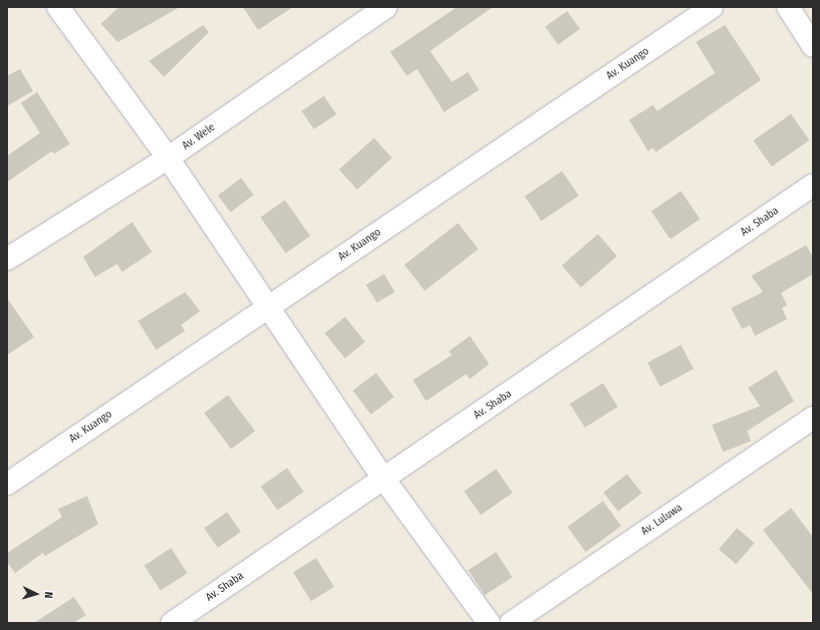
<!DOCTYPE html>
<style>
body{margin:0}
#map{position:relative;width:820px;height:630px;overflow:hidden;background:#efebdf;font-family:"Fira Sans Condensed",sans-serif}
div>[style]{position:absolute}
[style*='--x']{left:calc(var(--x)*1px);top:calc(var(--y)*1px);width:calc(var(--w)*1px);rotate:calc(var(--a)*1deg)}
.building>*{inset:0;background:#cbc9be;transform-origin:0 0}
.roads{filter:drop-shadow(0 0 1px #b3b3c1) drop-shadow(0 0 1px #b3b3c1)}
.street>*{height:22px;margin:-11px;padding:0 11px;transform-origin:11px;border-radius:11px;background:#fff}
span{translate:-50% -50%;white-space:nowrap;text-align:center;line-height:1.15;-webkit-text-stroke:4px #fff;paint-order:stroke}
.street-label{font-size:11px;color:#2d2d2d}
.frame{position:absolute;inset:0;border:8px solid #2d2d2d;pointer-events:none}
.north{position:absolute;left:16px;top:574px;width:40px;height:40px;-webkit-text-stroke:3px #fff;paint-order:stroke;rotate:95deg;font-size:11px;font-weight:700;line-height:16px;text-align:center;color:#2d2d2d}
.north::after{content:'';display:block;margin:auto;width:14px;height:18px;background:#2d2d2d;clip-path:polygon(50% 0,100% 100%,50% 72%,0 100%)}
</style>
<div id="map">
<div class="building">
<i style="clip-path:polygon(119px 7px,180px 7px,118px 42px,101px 24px)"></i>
<i style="clip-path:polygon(243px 7px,293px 7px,258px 30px)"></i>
<i style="clip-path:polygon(457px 7px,493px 7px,430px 51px,452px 82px,468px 72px,479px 90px,444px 112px,417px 69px,407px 76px,390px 52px)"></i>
<i style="left:567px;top:11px;width:22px;height:27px;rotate:54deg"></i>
<i style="clip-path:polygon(203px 25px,209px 32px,164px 77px,149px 61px)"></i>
<i style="clip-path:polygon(725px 25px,761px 80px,656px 152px,653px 148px,648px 151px,629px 120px,653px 105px,657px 111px,715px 73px,696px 42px)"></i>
<i style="clip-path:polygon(20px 69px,33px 91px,7px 106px,7px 76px)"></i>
<i style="clip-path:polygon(37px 92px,70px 144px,54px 154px,52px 151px,7px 182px,7px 156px,40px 133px,21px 103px)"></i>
<i style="left:324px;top:96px;width:22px;height:27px;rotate:56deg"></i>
<i style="left:791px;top:114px;width:32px;height:46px;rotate:55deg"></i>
<i style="left:374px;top:138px;width:27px;height:47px;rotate:48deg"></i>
<i style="left:562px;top:171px;width:30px;height:45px;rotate:56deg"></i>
<i style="left:241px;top:178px;width:21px;height:29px;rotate:53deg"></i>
<i style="left:681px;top:191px;width:34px;height:36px;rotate:56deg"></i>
<i style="left:285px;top:200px;width:44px;height:30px;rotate:55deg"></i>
<i style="clip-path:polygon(132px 222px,152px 252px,122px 272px,117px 264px,95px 277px,83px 257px)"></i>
<i style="left:458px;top:223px;width:33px;height:68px;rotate:52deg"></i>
<i style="left:598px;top:234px;width:29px;height:48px;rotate:49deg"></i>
<i style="clip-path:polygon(806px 245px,813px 257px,813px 274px,781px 293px,787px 305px,782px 308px,787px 319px,755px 336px,750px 325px,742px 329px,731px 308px,763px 292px,751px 276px)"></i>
<i style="left:384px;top:274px;width:21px;height:21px;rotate:59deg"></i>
<i style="clip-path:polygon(185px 292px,200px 311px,181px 325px,185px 331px,156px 350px,138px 321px)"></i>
<i style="clip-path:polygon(7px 298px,34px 337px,7px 355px)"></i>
<i style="left:345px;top:317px;width:32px;height:26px;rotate:51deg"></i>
<i style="clip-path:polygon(470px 336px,489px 364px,470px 379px,466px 374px,426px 401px,413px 380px,452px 355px,449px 351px)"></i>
<i style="left:681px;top:345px;width:27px;height:38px;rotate:62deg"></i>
<i style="clip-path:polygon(776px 370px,794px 401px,747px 431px,751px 441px,723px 452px,712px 425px,760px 406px,748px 388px)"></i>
<i style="left:376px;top:373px;width:30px;height:29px;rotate:53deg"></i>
<i style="left:603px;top:383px;width:28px;height:39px;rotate:58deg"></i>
<i style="left:228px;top:395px;width:45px;height:30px;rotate:53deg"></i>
<i style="left:287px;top:468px;width:29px;height:32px;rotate:55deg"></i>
<i style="left:496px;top:469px;width:29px;height:39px;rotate:55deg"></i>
<i style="left:627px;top:474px;width:24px;height:30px;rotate:52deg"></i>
<i style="clip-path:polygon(87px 496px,98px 524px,45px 556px,43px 553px,15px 573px,7px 562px,7px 553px,62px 517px,58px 509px)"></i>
<i style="left:603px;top:501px;width:31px;height:44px;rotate:54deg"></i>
<i style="clip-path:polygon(791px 508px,813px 537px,813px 594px,763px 530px)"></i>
<i style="left:227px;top:512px;width:24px;height:28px;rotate:55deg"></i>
<i style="left:737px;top:528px;width:23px;height:28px;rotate:41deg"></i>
<i style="left:171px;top:548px;width:30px;height:32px;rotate:57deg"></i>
<i style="left:496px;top:552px;width:30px;height:33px;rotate:57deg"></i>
<i style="left:316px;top:558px;width:34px;height:27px;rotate:58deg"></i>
<i style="clip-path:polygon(74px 597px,86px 615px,73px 623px,34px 623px)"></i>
</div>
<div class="roads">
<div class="street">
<i style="--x:58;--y:7;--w:187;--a:53.9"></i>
<i style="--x:168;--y:158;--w:387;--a:56.1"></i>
<i style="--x:384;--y:479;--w:178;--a:53.9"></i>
<i style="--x:788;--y:7;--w:46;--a:57.3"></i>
<i style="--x:7;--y:259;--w:190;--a:-32.1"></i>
<i style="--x:168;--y:158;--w:265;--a:-34.7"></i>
<i style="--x:7;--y:484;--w:851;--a:-34.08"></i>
<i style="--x:172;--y:623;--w:776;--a:-34.35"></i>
<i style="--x:511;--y:623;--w:365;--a:-34.2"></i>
</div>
</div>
<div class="street-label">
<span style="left:628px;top:64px;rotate:-34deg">Av. Kuango</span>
<span style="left:199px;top:137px;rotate:-35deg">Av. Wele</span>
<span style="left:760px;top:222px;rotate:-34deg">Av. Shaba</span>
<span style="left:360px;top:245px;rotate:-34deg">Av. Kuango</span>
<span style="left:493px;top:405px;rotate:-34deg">Av. Shaba</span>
<span style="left:91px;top:427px;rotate:-34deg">Av. Kuango</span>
<span style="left:662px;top:520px;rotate:-34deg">Av. Luluwa</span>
<span style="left:225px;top:587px;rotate:-34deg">Av. Shaba</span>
</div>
<div class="frame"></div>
<div class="north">N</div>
</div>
